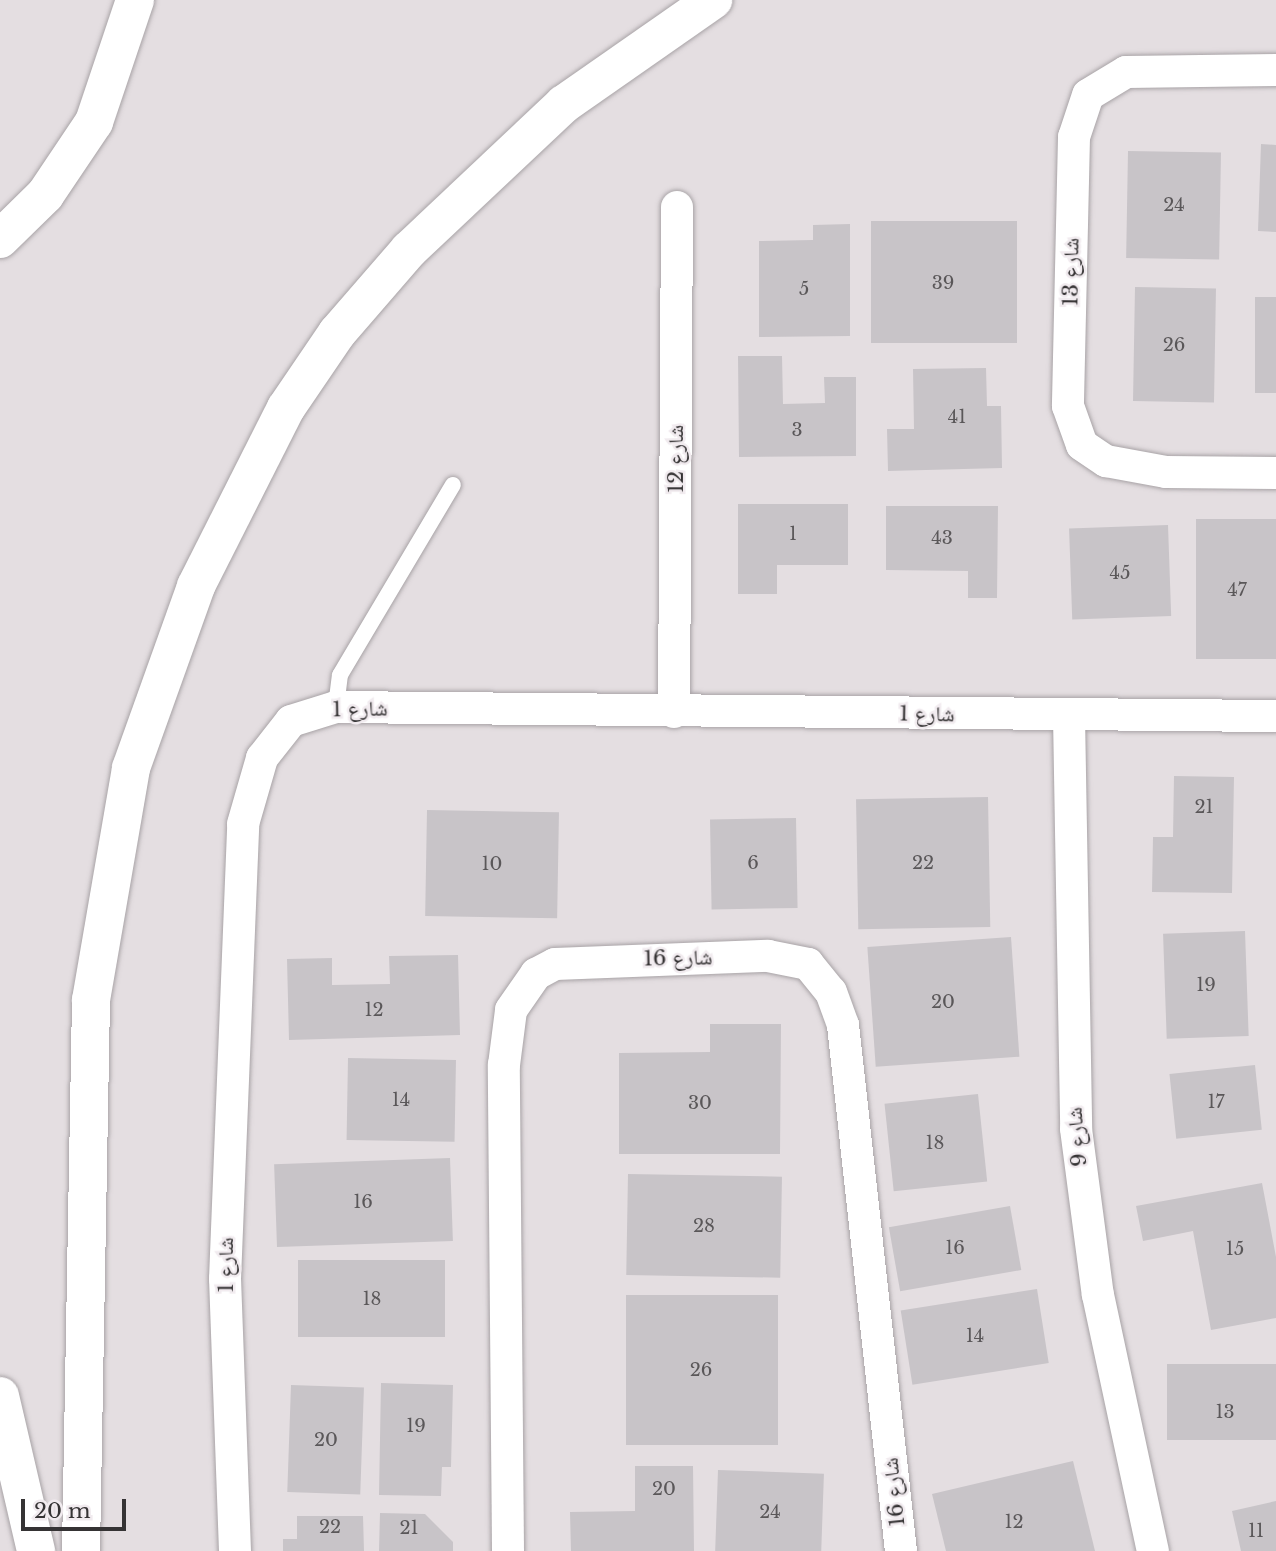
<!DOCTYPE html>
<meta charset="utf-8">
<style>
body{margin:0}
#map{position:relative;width:1276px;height:1551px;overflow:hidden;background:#e4dee1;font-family:"Libre Baskerville","Noto Naskh Arabic",serif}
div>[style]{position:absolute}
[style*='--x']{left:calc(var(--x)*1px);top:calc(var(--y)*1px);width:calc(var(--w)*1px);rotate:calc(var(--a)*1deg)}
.building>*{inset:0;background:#c8c4c8;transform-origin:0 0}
.roads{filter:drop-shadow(0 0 2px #a8a3a6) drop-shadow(0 0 2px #a8a3a6)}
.lane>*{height:16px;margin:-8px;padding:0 8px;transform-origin:8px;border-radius:8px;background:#fff}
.street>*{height:32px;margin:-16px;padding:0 16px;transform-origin:16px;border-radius:16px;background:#fff}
.highway>*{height:38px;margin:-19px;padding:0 19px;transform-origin:19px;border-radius:19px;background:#fff}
span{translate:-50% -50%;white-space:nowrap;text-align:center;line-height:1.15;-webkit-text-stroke:5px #f1ebef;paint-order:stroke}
.number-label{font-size:18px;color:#5a5759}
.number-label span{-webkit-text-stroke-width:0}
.street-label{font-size:21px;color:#353334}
.scale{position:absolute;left:21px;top:1499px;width:105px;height:32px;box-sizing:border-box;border:4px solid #353334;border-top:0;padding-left:9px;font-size:21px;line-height:24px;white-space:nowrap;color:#353334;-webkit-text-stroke:5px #f1ebef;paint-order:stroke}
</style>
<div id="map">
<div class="building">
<i style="clip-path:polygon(1261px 144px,1276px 145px,1276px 232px,1258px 231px)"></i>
<i style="left:1128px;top:151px;width:93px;height:107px;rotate:1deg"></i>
<i style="left:871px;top:221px;width:146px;height:122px"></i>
<i style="clip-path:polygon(850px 224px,850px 336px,759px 337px,759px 241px,813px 240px,813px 225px)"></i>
<i style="left:1135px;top:287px;width:81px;height:114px;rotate:1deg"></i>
<i style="left:1255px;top:297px;width:21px;height:96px"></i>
<i style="clip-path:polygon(738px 356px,782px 356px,783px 404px,825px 403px,824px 377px,856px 377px,856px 456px,739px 457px)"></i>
<i style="clip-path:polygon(986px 368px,987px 406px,1001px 406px,1002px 468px,888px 471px,887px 429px,914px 429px,913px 369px)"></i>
<i style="clip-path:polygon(738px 504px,848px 504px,848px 565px,777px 565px,777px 594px,738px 594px)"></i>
<i style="clip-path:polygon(886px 506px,998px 506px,997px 598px,968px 598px,968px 571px,886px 570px)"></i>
<i style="left:1276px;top:519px;width:140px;height:80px;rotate:90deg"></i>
<i style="left:1168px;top:525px;width:91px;height:99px;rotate:88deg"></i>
<i style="clip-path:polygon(1174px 776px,1234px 777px,1232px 893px,1152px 892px,1153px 837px,1173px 837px)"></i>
<i style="left:988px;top:797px;width:130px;height:132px;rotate:89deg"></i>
<i style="left:427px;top:810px;width:132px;height:106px;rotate:1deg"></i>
<i style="left:796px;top:818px;width:90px;height:86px;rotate:89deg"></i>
<i style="left:1245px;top:931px;width:105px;height:82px;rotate:88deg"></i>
<i style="left:1011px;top:937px;width:120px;height:144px;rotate:86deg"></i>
<i style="clip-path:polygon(458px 955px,460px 1035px,289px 1040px,287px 959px,332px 958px,332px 985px,390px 984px,389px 956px)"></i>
<i style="clip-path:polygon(710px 1024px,781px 1024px,780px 1154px,619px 1154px,619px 1053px,710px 1052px)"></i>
<i style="left:348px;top:1058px;width:108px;height:82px;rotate:1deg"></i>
<i style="left:1255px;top:1065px;width:65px;height:86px;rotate:84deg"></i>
<i style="left:978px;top:1094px;width:88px;height:94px;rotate:84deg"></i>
<i style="left:450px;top:1158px;width:83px;height:176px;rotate:88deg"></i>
<i style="left:628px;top:1174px;width:154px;height:101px;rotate:1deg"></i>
<i style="clip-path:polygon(1262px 1183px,1276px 1257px,1276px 1318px,1211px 1330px,1193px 1231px,1143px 1241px,1136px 1206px)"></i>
<i style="left:1010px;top:1206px;width:65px;height:123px;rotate:80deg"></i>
<i style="left:298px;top:1260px;width:147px;height:77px"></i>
<i style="left:1037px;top:1289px;width:75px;height:138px;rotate:81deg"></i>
<i style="left:626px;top:1295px;width:152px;height:150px"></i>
<i style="left:1276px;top:1364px;width:76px;height:109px;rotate:90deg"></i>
<i style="clip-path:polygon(381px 1383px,453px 1385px,451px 1467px,442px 1467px,441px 1496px,379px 1495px)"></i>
<i style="left:291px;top:1385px;width:73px;height:107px;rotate:2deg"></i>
<i style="clip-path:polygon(1073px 1461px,1095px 1551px,946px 1551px,932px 1494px)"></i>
<i style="clip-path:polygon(635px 1466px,693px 1466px,694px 1551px,571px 1551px,570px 1512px,635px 1511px)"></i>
<i style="left:718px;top:1470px;width:106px;height:81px;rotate:2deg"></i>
<i style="clip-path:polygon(1276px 1501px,1276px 1551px,1241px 1551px,1232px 1511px)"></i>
<i style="clip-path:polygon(380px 1513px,425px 1514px,453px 1542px,453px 1551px,379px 1551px)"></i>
<i style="clip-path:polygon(297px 1516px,363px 1516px,364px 1551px,283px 1551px,283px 1539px,297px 1539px)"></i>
</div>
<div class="roads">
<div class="lane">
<i style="--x:336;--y:707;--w:32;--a:-83"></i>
<i style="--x:340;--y:675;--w:221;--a:-59.3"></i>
</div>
<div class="street">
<i style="--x:1276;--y:70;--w:150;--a:179.2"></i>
<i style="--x:1126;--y:72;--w:44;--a:148.8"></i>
<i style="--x:1088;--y:95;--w:44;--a:108.4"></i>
<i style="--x:1074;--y:137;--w:269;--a:91.3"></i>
<i style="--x:1068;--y:406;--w:41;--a:70.3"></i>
<i style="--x:1082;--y:445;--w:29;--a:34"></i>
<i style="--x:1106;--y:461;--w:61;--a:10.4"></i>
<i style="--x:1166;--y:472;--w:110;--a:0.5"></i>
<i style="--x:674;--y:712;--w:505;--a:-89.66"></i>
<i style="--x:1069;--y:716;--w:413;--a:89"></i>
<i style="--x:1076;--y:1129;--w:167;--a:82.5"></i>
<i style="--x:1098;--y:1295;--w:262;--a:77.9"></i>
<i style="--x:235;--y:1551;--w:272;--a:-92.1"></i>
<i style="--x:225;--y:1279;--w:455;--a:-87.7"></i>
<i style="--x:243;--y:824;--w:69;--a:-73.9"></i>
<i style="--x:262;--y:758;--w:47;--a:-51.9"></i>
<i style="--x:291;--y:721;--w:47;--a:-17.3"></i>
<i style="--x:336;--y:707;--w:940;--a:0.55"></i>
<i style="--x:508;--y:1551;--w:486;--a:-90.5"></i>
<i style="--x:504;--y:1065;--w:55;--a:-82.7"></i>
<i style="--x:511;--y:1010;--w:44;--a:-55.2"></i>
<i style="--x:536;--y:974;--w:21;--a:-28"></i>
<i style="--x:555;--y:964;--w:213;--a:-2.2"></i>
<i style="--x:768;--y:956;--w:41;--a:11.3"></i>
<i style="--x:808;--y:964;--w:36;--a:51"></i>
<i style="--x:831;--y:992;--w:35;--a:70"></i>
<i style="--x:843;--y:1025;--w:529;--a:83.71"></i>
</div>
<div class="highway">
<i style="--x:0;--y:239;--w:63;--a:-44.4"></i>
<i style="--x:45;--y:195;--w:88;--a:-56.1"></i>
<i style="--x:94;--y:122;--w:129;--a:-71.4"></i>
<i style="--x:0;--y:1396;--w:159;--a:76.9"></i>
<i style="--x:81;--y:1551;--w:551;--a:-88.96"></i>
<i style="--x:91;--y:1000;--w:235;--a:-80.2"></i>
<i style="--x:131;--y:768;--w:193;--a:-70.3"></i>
<i style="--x:196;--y:586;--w:199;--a:-63.2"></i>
<i style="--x:286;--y:408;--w:91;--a:-55.8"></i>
<i style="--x:337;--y:333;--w:110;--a:-49.1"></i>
<i style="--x:409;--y:250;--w:213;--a:-43.3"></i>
<i style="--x:564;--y:104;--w:182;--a:-34.9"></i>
</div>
</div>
<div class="number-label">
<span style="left:1174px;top:205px">24</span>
<span style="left:943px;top:283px">39</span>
<span style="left:804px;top:289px">5</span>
<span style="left:1174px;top:345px">26</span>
<span style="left:957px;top:417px">41</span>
<span style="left:797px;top:430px">3</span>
<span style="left:793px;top:534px">1</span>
<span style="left:942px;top:538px">43</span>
<span style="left:1120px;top:573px">45</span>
<span style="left:1237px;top:590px">47</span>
<span style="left:1204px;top:807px">21</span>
<span style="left:753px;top:863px">6</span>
<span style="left:923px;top:863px">22</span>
<span style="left:492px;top:864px">10</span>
<span style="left:1206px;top:985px">19</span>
<span style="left:943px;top:1002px">20</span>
<span style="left:374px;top:1010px">12</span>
<span style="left:401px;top:1100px">14</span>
<span style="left:1216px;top:1102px">17</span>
<span style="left:700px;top:1103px">30</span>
<span style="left:935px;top:1143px">18</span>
<span style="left:363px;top:1202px">16</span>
<span style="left:704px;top:1226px">28</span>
<span style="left:955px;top:1248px">16</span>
<span style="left:1235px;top:1249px">15</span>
<span style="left:372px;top:1299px">18</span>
<span style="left:975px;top:1336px">14</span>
<span style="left:701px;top:1370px">26</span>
<span style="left:1225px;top:1412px">13</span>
<span style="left:416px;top:1426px">19</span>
<span style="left:326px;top:1440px">20</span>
<span style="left:664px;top:1489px">20</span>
<span style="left:770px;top:1512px">24</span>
<span style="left:1014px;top:1522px">12</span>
<span style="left:330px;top:1527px">22</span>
<span style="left:409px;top:1528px">21</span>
<span style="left:1256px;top:1531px">11</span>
</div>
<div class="street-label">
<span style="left:1071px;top:272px;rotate:-89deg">شارع 13</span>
<span style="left:676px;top:459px;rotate:-90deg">شارع 12</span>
<span style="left:360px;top:709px;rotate:-1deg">شارع 1</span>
<span style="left:927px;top:714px;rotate:1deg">شارع 1</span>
<span style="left:678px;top:958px;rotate:-1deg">شارع 16</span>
<span style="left:1077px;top:1137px;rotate:-95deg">شارع 9</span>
<span style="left:226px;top:1265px;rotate:-90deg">شارع 1</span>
<span style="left:894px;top:1492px;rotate:-96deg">شارع 16</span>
</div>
<div class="scale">20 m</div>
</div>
